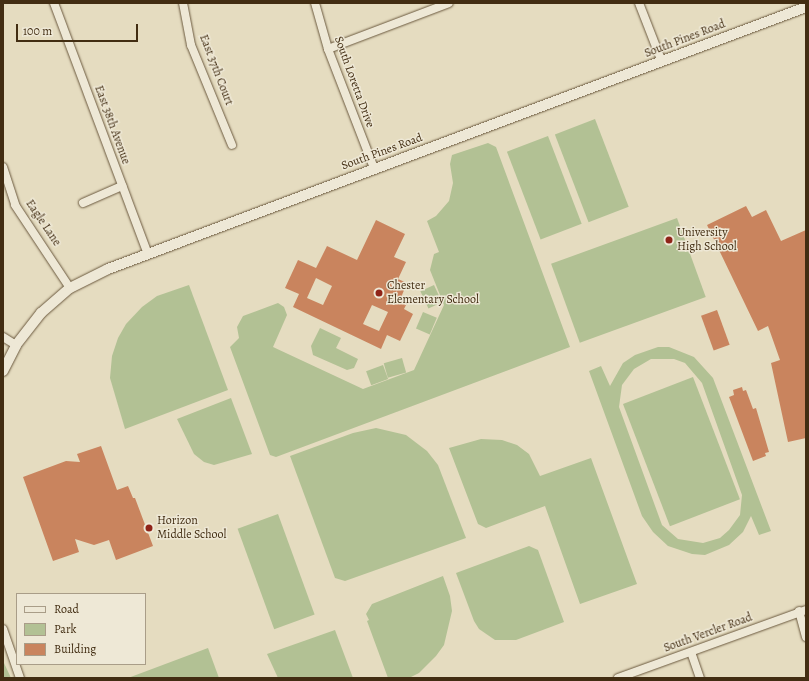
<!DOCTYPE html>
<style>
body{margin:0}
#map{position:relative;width:809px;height:681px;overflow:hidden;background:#e5dcc0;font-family:Alegreya,serif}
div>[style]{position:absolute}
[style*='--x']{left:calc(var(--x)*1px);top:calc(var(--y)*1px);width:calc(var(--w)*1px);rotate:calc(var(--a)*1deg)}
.green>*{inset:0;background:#b2c194;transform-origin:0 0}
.building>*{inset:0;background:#c9845e;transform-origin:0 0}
.roads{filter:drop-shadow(0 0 1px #6b593e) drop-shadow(0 0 1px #6b593e)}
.minor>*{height:8px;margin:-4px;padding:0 4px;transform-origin:4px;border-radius:4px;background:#eee8d6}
.tertiary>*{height:10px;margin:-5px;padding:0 5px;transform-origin:5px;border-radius:5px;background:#eee8d6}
.dots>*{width:11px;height:11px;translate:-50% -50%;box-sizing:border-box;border:2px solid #eee8d6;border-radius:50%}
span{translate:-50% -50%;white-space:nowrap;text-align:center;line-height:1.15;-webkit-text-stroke:3px #eee8d6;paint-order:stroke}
.street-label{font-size:12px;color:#422d12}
.poi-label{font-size:12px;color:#422d12}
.left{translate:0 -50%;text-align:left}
.frame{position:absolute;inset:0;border:4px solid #422d12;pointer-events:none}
.legend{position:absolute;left:16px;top:593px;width:130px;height:72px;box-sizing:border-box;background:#eee8d6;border:1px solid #a99d88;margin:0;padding:5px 7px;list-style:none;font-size:12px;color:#422d12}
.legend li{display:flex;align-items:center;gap:8px;height:20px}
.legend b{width:20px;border:1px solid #a99d88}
.scale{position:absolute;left:16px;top:24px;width:122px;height:18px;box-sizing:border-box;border:2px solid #422d12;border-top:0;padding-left:5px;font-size:12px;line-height:14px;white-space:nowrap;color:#422d12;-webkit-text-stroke:3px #eee8d6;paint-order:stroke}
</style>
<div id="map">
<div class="green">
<i style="left:595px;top:119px;width:94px;height:43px;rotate:69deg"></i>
<i style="left:548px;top:136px;width:94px;height:44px;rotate:69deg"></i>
<i style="clip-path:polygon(488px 143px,496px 147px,570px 347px,276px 457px,270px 455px,230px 347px,239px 338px,237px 327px,243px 316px,278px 303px,284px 307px,287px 315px,273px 347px,363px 389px,414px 370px,444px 305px,430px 270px,434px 254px,439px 252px,427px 221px,436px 216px,449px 201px,453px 183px,450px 164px,452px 155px)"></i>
<i style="left:677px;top:218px;width:84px;height:134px;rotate:70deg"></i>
<i style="clip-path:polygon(189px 285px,228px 390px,125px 429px,110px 378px,112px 356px,118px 338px,126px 324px,142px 307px,157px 296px)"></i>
<i style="left:434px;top:285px;width:19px;height:15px;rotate:65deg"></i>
<i style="left:423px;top:312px;width:15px;height:18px;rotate:23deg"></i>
<i style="clip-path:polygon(320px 328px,341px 338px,336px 348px,358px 359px,354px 368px,347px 370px,313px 355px,311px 346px)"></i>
<i style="clip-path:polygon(evenodd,658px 347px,669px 347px,694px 357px,713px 378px,771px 531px,759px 535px,751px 516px,743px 532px,729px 545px,705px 555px,692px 554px,668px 546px,653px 532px,642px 516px,589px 371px,601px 366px,610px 386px,623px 363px,635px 355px,658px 347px,674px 359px,685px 363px,702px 383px,742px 495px,740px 515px,729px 530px,720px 538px,703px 543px,678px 539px,662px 525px,619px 407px,622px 385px,634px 369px,651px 359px,674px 359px)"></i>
<i style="left:402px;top:358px;width:15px;height:19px;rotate:74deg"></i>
<i style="left:383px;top:365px;width:15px;height:18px;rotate:70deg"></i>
<i style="left:693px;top:377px;width:131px;height:75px;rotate:69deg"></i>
<i style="clip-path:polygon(231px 398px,252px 454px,214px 465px,204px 462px,194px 454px,177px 419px)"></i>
<i style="clip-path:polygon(376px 428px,406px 435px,427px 451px,438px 465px,466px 538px,345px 581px,335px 578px,290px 456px,353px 433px)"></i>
<i style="clip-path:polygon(481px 439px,502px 440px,517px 445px,529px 454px,540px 476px,591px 458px,637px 584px,580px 604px,545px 506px,486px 528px,478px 524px,449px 448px)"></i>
<i style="left:278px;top:514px;width:107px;height:43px;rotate:70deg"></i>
<i style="clip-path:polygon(529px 546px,538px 550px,564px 622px,516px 640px,495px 640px,479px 629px,474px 621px,456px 573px)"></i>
<i style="clip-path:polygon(443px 576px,450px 596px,452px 611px,444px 645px,436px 656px,419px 673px,409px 678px,388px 678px,367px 621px,369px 620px,366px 614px,372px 604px)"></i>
<i style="clip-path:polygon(335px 630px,353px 678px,278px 678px,267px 654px)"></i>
<i style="clip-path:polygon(208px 648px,219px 678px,128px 678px)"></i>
<i style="clip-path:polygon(4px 663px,11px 678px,3px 678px)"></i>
</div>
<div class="building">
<i style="clip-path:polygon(746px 206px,752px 217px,766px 210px,781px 241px,806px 230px,806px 438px,788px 442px,771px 363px,780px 360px,768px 326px,758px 331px,707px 225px)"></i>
<i style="clip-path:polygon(evenodd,376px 220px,405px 234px,394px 257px,406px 262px,398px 279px,407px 283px,400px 300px,407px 303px,404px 309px,413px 314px,400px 341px,387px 335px,381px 349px,293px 307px,299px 294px,285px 288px,298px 260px,316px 268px,327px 246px,357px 260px,376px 220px,316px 278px,332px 286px,323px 305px,307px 298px,316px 278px,376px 220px,372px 305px,388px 312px,379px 331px,363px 324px,372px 305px)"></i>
<i style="left:717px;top:310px;width:37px;height:17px;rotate:70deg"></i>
<i style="clip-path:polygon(742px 387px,743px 391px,746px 390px,753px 409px,756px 408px,769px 452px,765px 453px,766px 456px,753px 461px,729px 397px,734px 395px,733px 390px)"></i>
<i style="clip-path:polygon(101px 446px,117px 490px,128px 486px,133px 498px,135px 498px,153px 546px,116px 560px,109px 540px,94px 545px,75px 539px,79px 552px,53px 561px,23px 477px,66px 461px,80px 462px,77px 454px)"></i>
</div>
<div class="roads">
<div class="minor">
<i style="--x:54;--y:3;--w:268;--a:69.5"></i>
<i style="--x:183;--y:3;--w:43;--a:79.2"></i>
<i style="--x:191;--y:45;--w:108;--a:67.7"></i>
<i style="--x:315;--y:3;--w:48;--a:74.2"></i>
<i style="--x:328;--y:49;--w:128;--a:68.9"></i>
<i style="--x:639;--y:3;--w:63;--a:68.7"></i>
<i style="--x:328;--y:49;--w:129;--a:-20.8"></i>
<i style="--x:3;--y:167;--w:40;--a:72"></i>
<i style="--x:15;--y:205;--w:100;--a:56.5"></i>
<i style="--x:83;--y:203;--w:43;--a:-23.6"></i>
<i style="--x:3;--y:337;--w:15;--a:32"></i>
<i style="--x:799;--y:611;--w:27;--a:75"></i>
<i style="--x:3;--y:629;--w:52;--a:70.9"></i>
<i style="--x:691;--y:652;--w:28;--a:71"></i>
<i style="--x:618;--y:678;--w:200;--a:-19.9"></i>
</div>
<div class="tertiary">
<i style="--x:3;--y:371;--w:29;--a:-63"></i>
<i style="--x:16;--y:345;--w:41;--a:-52"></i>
<i style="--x:41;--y:313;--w:38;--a:-41"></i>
<i style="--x:70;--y:288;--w:42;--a:-26.6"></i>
<i style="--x:108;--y:269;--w:746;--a:-20.57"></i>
</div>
</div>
<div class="dots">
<i style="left:669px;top:240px;background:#8f2418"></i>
<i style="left:379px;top:293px;background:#8f2418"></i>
<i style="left:149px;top:528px;background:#8f2418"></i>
</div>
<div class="street-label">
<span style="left:685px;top:39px;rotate:-21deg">South Pines Road</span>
<span style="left:216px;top:70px;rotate:69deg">East 37th Court</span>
<span style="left:354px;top:82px;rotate:70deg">South Loretta Drive</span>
<span style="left:112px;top:125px;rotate:70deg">East 38th Avenue</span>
<span style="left:382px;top:152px;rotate:-20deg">South Pines Road</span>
<span style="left:43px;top:223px;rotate:56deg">Eagle Lane</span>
<span style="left:708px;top:633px;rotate:-20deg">South Vercler Road</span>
</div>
<div class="poi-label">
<span class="left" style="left:677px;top:240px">University<br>High School</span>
<span class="left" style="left:387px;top:293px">Chester<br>Elementary School</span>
<span class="left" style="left:157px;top:528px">Horizon<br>Middle School</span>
</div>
<div class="frame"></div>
<ul class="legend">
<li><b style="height:5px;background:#eee8d6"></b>Road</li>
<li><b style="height:11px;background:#b2c194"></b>Park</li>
<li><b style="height:11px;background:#c9845e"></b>Building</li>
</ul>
<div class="scale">100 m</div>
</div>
